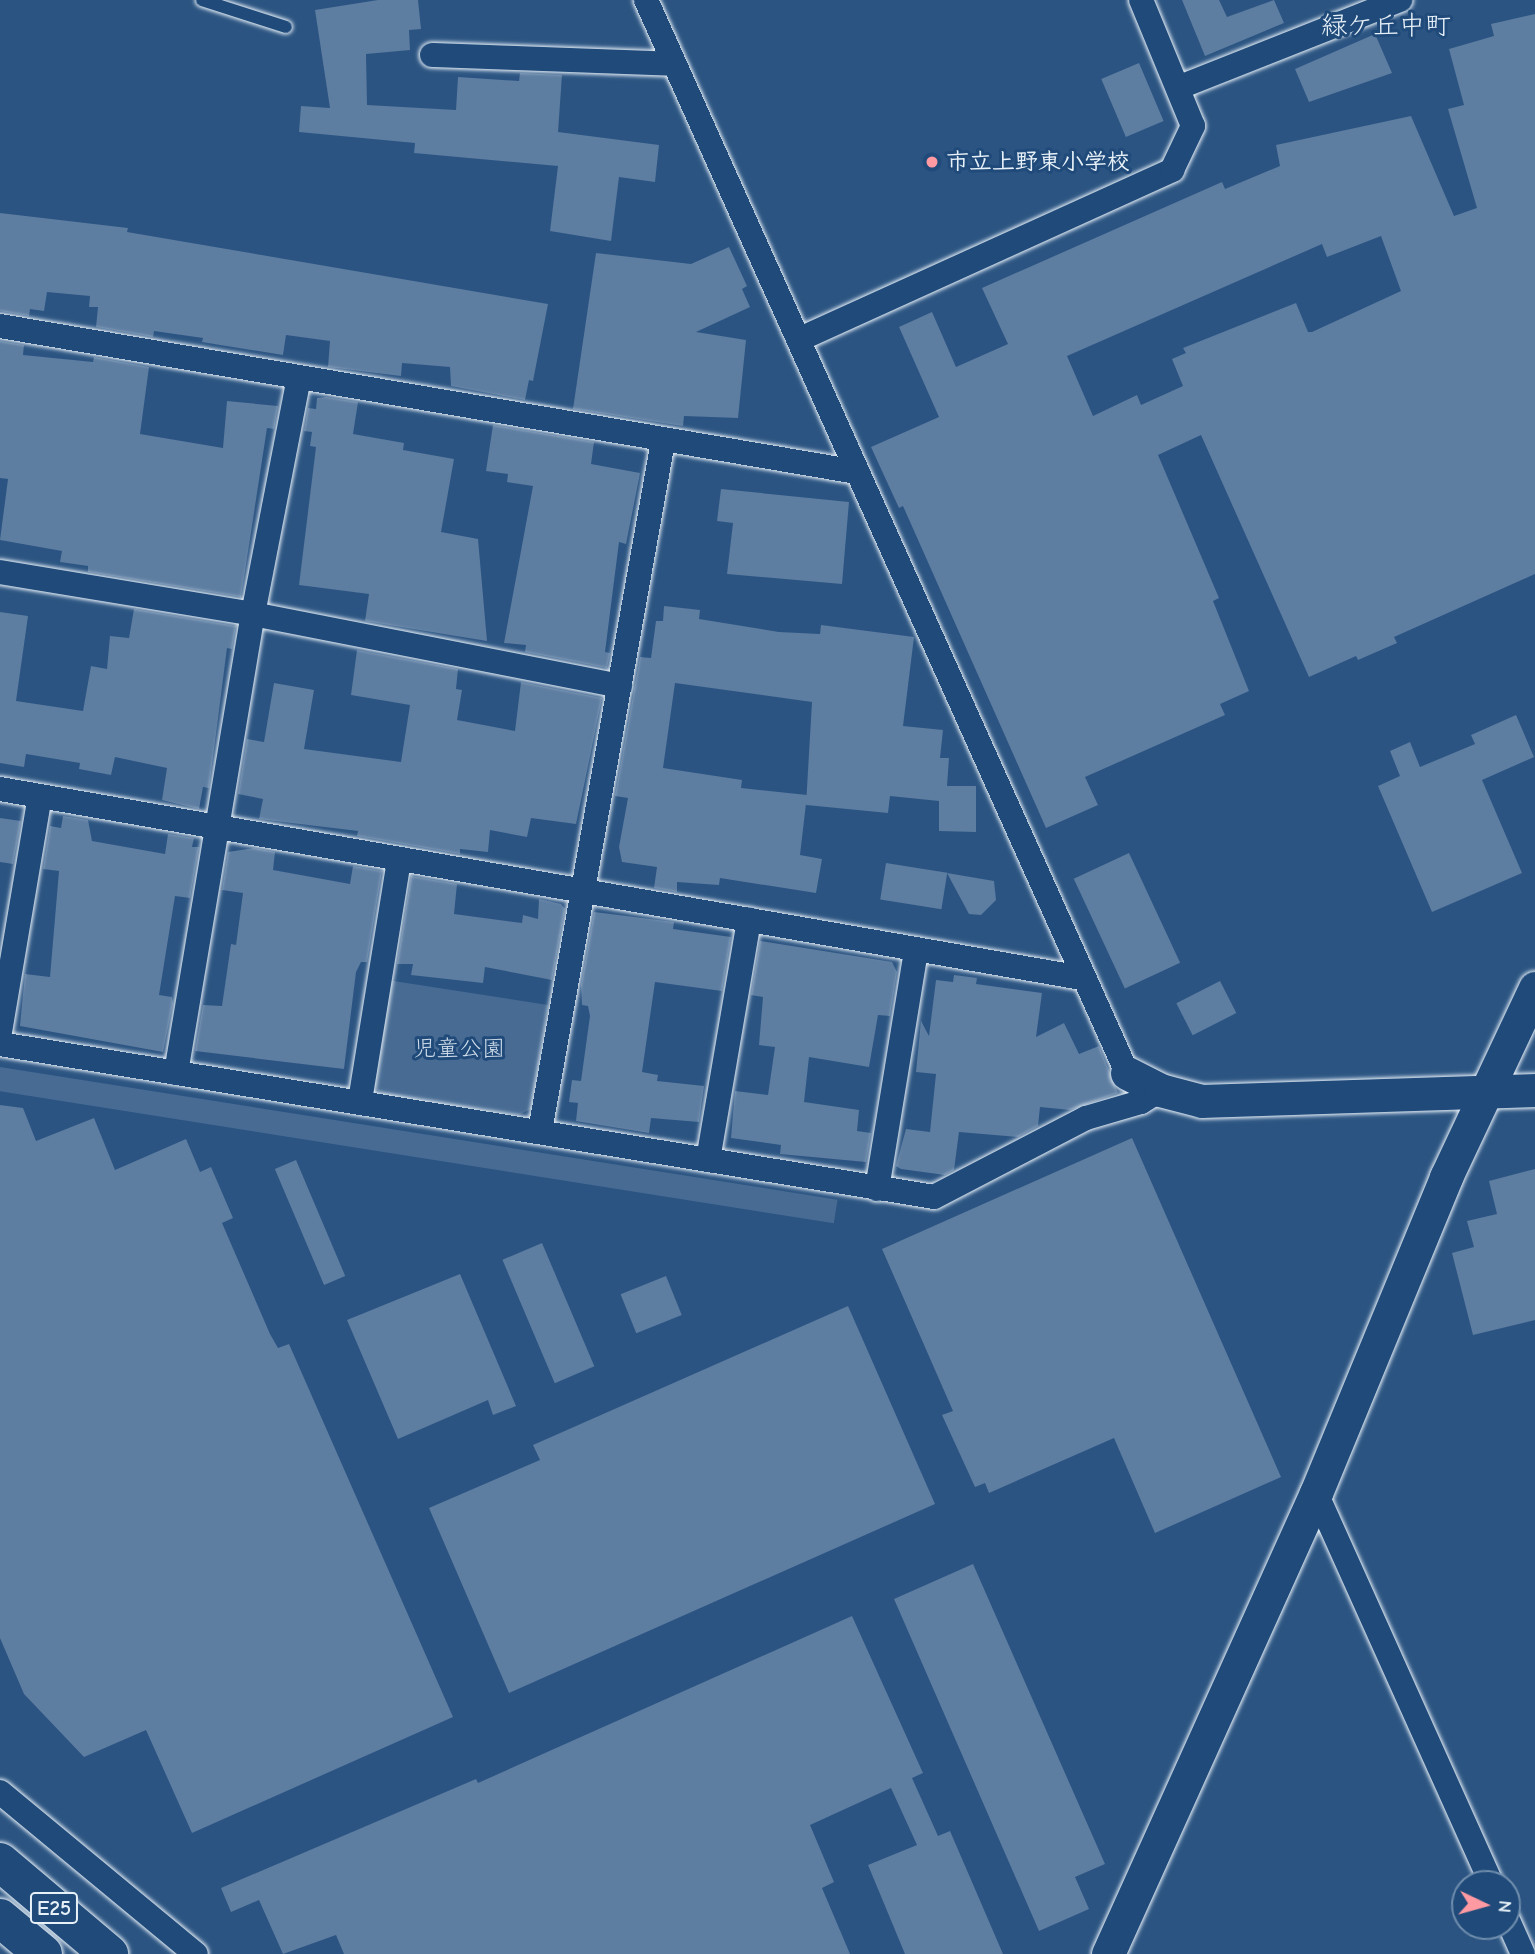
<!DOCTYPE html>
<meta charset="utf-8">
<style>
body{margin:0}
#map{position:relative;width:1535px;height:1954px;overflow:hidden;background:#2b5482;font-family:"Comic Neue","Klee One",sans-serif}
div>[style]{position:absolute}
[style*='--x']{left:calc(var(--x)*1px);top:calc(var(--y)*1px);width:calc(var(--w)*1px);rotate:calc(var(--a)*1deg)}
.green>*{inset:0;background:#476b93;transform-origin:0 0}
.building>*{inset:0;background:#5d7da1;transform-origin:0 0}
.roads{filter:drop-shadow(0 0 2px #e8f1f8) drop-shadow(0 0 2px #e8f1f8)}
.lane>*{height:12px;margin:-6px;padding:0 6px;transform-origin:6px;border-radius:6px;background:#1f4a7a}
.street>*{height:24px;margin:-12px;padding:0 12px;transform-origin:12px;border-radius:12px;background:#1f4a7a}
.secondary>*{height:33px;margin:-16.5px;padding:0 16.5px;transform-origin:16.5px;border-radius:16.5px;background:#1f4a7a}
.highway>*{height:38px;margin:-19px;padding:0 19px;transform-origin:19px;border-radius:19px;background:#1f4a7a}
.dots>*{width:19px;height:19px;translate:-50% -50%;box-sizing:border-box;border:4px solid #1f4a7a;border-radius:50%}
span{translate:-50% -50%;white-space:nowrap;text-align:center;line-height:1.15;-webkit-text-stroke:6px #1f4a7a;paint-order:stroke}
.shield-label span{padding:2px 5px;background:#1f4a7a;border:2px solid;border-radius:5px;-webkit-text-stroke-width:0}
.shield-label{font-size:21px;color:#e8f1f8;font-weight:700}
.poi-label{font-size:23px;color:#e8f1f8;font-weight:700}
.left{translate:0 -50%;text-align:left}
.park-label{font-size:23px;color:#d0dde9}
.quarter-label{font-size:26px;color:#e8f1f8}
.north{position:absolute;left:1451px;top:1870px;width:70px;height:70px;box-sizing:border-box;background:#1f4a7a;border:2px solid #6f8dac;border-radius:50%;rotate:95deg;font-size:19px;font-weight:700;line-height:28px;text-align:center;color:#e8f1f8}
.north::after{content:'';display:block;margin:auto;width:24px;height:32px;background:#ff9aa2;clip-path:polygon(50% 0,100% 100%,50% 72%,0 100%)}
</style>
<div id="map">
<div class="green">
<i style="clip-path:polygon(387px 980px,548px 1005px,531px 1109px,519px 1115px,382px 1095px,373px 1085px)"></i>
<i style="left:0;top:1067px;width:848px;height:24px;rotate:9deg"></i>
</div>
<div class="building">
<i style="clip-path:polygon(378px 0,418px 0,421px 29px,409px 30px,410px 50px,366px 54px,367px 105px,456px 110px,458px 77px,519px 81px,520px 73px,562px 75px,558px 132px,659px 145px,655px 182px,619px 177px,611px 241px,550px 231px,558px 166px,414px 153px,415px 143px,299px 132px,301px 106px,330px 108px,315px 10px)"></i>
<i style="clip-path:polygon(1182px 0,1219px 0,1227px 17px,1274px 0,1284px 23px,1205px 56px)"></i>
<i style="clip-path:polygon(evenodd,1535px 14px,1535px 574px,1394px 637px,1397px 643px,1358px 660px,1356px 656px,1309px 677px,1201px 435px,1158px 455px,1219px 598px,1213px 601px,1249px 691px,1220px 704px,1225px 715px,1085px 777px,1098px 805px,1046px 828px,903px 506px,899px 508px,871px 447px,939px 417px,899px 327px,932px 312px,956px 367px,1008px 344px,982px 288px,1222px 182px,1225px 189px,1280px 166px,1276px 145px,1411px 116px,1454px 216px,1477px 208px,1448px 109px,1464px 105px,1449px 49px,1494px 36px,1491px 24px,1535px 14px,1381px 236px,1401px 291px,1312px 332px,1308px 332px,1296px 303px,1183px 348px,1186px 353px,1172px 359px,1183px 386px,1141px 405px,1137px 395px,1093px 416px,1067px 356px,1322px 244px,1327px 257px,1381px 236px)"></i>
<i style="clip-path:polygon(1375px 34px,1392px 73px,1309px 102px,1295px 69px)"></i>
<i style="left:1139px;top:63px;width:63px;height:41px;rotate:67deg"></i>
<i style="clip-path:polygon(0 213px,128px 228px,127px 232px,548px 304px,533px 381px,529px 380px,525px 400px,451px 386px,450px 367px,402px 363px,401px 376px,328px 367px,330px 341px,286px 335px,283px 355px,202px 342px,203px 338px,154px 331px,153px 337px,96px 327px,98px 307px,89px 307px,90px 296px,47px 292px,44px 311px,30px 309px,29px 316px,0 311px)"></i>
<i style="clip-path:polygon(729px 247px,747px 286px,742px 289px,750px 307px,696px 332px,746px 340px,738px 418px,684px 416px,683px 426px,573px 409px,596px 253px,691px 264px)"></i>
<i style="clip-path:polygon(0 341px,24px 345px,23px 355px,93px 362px,94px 357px,149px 367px,140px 434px,223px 448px,227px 401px,278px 406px,274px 429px,267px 428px,241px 597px,88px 572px,88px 566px,60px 562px,62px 551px,0 540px,8px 479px,0 478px)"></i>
<i style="clip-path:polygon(326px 397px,358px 402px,353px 434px,404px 443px,403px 450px,454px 459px,441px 532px,478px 539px,487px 641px,365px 621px,369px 594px,299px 585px,316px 447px,310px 446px,312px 432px,304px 431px,308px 408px,316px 409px,317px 398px)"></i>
<i style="clip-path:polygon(493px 425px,594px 442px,591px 464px,640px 473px,626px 544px,619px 542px,605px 652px,610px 653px,607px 668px,525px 652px,526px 645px,504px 643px,533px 486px,507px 482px,508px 474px,486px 471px)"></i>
<i style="clip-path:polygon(721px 489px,849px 502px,842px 584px,727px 574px,733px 523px,717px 521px)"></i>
<i style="clip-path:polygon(664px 606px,700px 610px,699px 619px,779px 632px,820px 634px,821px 625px,914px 637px,903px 726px,943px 730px,940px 758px,949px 758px,947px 786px,976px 786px,976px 832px,939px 831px,939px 801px,890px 796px,888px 813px,806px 805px,812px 702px,675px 683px,663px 768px,742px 780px,741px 788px,807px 795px,800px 855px,822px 859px,816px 893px,720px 878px,719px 885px,677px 882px,677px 892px,654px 888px,657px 867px,622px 862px,619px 847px,628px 798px,615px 796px,640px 657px,651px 658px,656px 621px,663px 621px)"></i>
<i style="clip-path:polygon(134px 609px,236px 626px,232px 649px,227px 648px,209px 788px,203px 787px,199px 809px,162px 800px,167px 768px,115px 757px,111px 775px,79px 769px,80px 763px,26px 754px,24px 767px,0 763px,0 612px,28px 616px,16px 701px,83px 711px,91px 666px,107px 669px,110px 636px,129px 638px)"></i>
<i style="clip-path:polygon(357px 650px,458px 669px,456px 689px,462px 690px,457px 720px,515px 731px,521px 682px,602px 698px,576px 824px,531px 818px,527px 837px,490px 830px,488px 852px,460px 849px,460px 854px,357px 836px,358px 831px,259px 819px,263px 799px,238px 794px,247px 739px,264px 742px,274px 683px,314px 690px,304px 749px,401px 762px,410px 705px,351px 695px)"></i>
<i style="clip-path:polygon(1516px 715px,1534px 757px,1482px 780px,1522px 873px,1432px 912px,1378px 786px,1400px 776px,1390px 751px,1410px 742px,1420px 767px,1475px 744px,1471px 735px)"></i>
<i style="clip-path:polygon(63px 816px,88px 820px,92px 841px,165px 854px,168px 834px,194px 838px,192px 847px,199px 847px,190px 898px,175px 896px,159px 995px,172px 997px,173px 1003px,163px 1052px,20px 1026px,25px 974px,50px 977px,59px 871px,43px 869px,50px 826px,61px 828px)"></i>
<i style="clip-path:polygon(0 818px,21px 821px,13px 864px,0 862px)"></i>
<i style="clip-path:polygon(254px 848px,275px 852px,273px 870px,350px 884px,353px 866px,382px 871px,367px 962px,361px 962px,356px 972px,344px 1069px,195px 1051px,203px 1005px,222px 1006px,231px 944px,236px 945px,243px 893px,222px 890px,228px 852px)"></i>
<i style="left:1129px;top:853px;width:121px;height:61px;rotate:65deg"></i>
<i style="left:886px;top:863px;width:62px;height:37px;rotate:9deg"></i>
<i style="clip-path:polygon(947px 873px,994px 881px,996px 900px,981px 915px,969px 914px)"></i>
<i style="clip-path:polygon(411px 876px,457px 884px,454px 914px,522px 923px,523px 915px,538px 919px,539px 899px,561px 904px,565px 909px,552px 980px,485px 967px,483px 983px,411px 975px,413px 964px,397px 964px)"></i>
<i style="clip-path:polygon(594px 912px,674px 922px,673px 929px,731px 937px,722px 991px,655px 982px,642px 1072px,658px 1075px,657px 1081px,704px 1086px,699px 1122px,651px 1118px,649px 1133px,576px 1121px,578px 1103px,569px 1102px,572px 1080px,581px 1081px,590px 1016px,588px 1006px,582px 1005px,581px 985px)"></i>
<i style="clip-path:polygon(760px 941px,892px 962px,897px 972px,890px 1016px,878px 1015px,869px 1067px,809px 1057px,804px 1102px,859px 1110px,857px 1131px,871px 1133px,866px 1162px,780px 1154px,781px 1145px,731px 1138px,735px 1091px,768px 1095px,775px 1047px,759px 1045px,763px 997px,751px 995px)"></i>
<i style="clip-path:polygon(954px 975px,977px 978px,976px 984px,1042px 993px,1036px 1037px,1064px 1023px,1079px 1054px,1099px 1046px,1118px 1093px,1070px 1110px,1040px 1107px,1038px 1126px,1018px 1137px,959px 1132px,954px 1170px,945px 1175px,901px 1169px,896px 1166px,906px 1129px,930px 1132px,936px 1074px,916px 1072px,921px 1021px,929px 1036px,936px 980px,953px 982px)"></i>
<i style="left:1220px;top:981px;width:36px;height:49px;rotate:63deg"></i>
<i style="clip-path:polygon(0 1105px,23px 1108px,36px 1141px,94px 1118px,115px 1170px,186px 1139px,200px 1172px,211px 1167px,233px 1218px,222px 1223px,270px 1334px,278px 1348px,289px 1344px,453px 1717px,192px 1833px,146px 1730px,84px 1757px,24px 1694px,0 1638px)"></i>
<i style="clip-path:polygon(1132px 1138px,1281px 1477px,1155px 1533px,1114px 1438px,989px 1493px,985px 1483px,975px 1487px,942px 1415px,953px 1411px,882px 1249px)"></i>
<i style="left:296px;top:1160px;width:126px;height:23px;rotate:67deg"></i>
<i style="clip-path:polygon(1535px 1169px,1535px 1320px,1473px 1335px,1452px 1253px,1474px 1247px,1467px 1221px,1497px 1214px,1489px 1181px)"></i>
<i style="left:542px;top:1243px;width:134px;height:43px;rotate:67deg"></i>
<i style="clip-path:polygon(460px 1274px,516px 1406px,493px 1415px,488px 1400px,398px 1439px,347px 1320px)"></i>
<i style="left:666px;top:1276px;width:42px;height:49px;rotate:68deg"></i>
<i style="clip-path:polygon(848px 1306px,935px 1504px,509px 1693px,429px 1508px,540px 1460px,533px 1445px)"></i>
<i style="clip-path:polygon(973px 1564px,1105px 1864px,1075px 1877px,1089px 1909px,1039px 1931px,894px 1599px)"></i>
<i style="clip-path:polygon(852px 1616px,923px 1773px,912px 1778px,938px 1836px,950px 1831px,1003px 1954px,905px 1954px,868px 1865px,917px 1845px,891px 1788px,810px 1825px,834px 1882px,822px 1888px,850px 1954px,344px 1954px,336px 1935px,283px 1954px,259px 1900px,231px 1912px,221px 1888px,476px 1779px,478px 1783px)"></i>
</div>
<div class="roads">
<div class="lane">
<i style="--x:202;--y:0;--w:88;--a:17.8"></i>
</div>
<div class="street">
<i style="--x:646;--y:0;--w:1176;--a:65.85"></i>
<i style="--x:432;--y:55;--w:242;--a:2.1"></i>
<i style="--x:1180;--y:87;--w:237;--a:-21.6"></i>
<i style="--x:0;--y:326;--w:869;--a:9.67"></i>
<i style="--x:800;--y:339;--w:409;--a:-24.4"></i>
<i style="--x:1172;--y:170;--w:49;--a:-64.5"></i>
<i style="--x:1193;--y:126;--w:136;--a:-112.4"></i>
<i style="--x:0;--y:572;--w:256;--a:9.4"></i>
<i style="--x:253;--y:614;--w:374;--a:11.1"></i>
<i style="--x:0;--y:789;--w:1098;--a:9.91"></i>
<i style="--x:0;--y:1032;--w:239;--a:-80.4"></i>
<i style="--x:0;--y:1044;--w:946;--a:9.3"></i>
<i style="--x:934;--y:1197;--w:171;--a:-27.5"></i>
<i style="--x:1086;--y:1118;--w:57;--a:-16.2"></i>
<i style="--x:1141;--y:1102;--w:22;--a:-32"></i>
<i style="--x:176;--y:1073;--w:465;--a:-80.5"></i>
<i style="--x:253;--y:614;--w:241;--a:-79"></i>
<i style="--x:360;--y:1101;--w:245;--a:-80.8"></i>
<i style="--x:540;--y:1131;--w:701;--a:-79.89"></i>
<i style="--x:708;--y:1160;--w:244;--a:-80.3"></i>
<i style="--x:877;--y:1189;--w:242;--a:-80.7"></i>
<i style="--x:1316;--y:1493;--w:429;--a:65.8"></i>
<i style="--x:0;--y:1792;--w:254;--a:39.6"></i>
<i style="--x:1507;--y:1918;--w:39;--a:66"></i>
</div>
<div class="secondary">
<i style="--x:1127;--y:1073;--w:37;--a:27"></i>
<i style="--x:1160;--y:1090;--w:43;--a:14.7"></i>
<i style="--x:1202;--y:1101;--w:333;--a:-1.9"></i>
<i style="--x:1108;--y:1954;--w:506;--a:-65.72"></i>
<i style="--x:1316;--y:1493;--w:342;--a:-67.6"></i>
<i style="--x:1446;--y:1177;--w:209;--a:-64.8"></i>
</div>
<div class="highway">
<i style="--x:0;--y:1862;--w:143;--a:40.2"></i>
<i style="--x:0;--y:1918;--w:56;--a:39.9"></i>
</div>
</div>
<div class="dots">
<i style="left:932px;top:162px;background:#ff9aa2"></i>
</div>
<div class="shield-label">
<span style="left:54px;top:1908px">E25</span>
</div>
<div class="poi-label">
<span class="left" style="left:946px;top:162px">市立上野東小学校</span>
</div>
<div class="park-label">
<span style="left:459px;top:1049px">児童公園</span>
</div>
<div class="quarter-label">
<span style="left:1386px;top:27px">緑ケ丘中町</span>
</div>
<div class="north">N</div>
</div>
